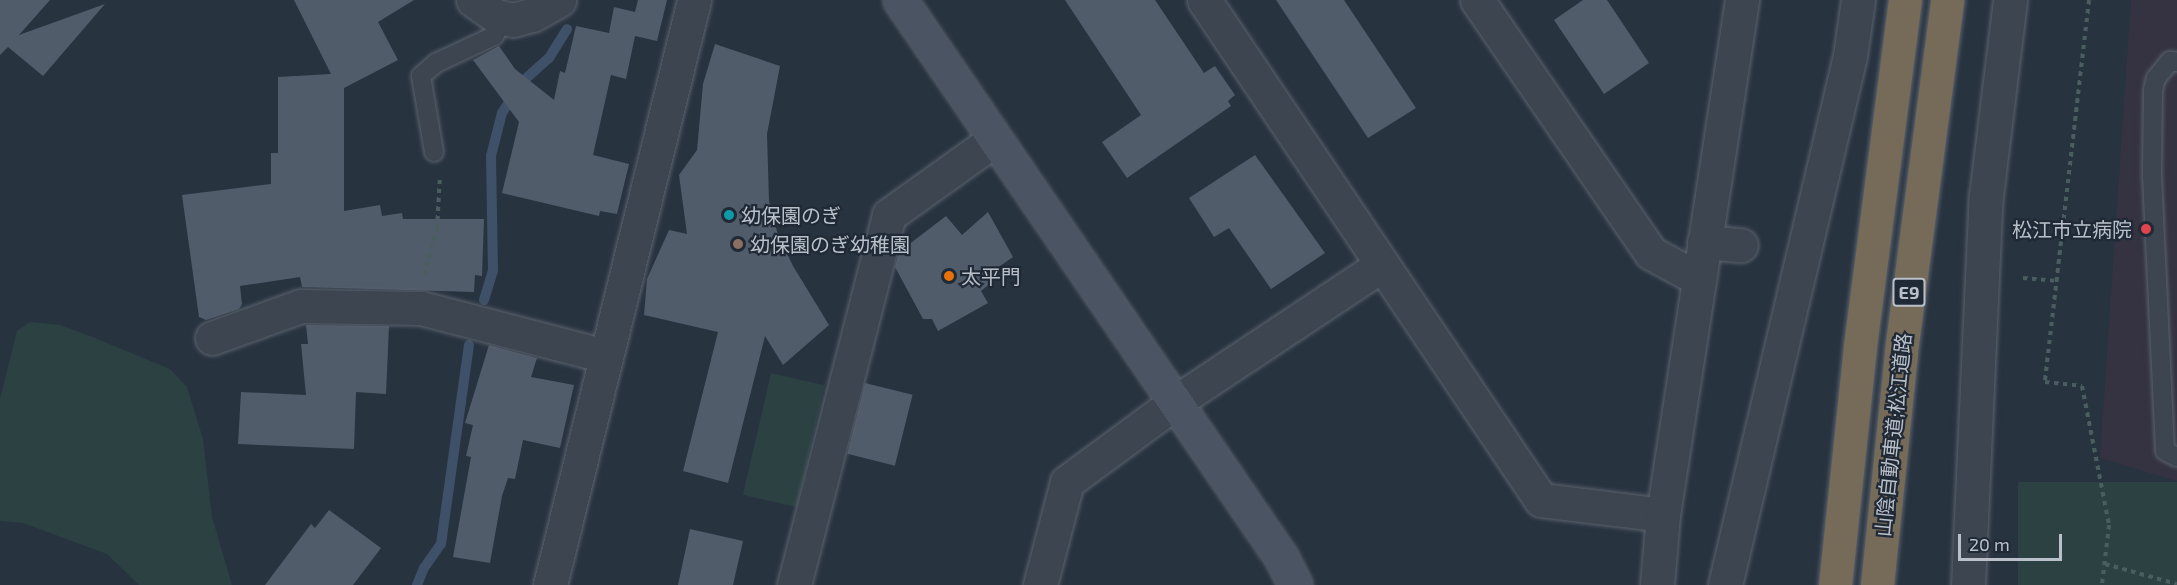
<!DOCTYPE html>
<meta charset="utf-8">
<style>
body{margin:0}
#map{position:relative;width:2177px;height:585px;overflow:hidden;background:#283340;font-family:"Exo 2","Noto Sans JP",sans-serif}
div>[style]{position:absolute}
[style*='--x']{left:calc(var(--x)*1px);top:calc(var(--y)*1px);width:calc(var(--w)*1px);rotate:calc(var(--a)*1deg)}
.medical>*{inset:0;background:#353342}
.green>*{inset:0;background:#2b4142;transform-origin:0 0}
.stream>*{height:10px;margin:-5px;padding:0 5px;transform-origin:5px;border-radius:5px;background:#3f5168}
.building>*{inset:0;background:#515c6b;transform-origin:0 0}
.path>*{height:4px;margin-top:-2px;transform-origin:0;background:repeating-linear-gradient(90deg,#4a5e60 0 4.5px,transparent 0 9px)}
.roads{filter:drop-shadow(0 0 2px #5a636d) drop-shadow(0 0 2px #5a636d)}
.lane>*{height:18px;margin:-9px;padding:0 9px;transform-origin:9px;border-radius:9px;background:#3c4550}
.street>*{height:33px;margin:-16.5px;padding:0 16.5px;transform-origin:16.5px;border-radius:16.5px;background:#3c4550}
.secondary>*{height:33px;margin:-16.5px;padding:0 16.5px;transform-origin:16.5px;border-radius:16.5px;background:#4a5463}
.highway>*{height:33px;margin:-16.5px;padding:0 16.5px;transform-origin:16.5px;border-radius:16.5px;background:#766a59}
.dots>*{width:16px;height:16px;translate:-50% -50%;box-sizing:border-box;border:3px solid #202a36;border-radius:50%}
span{translate:-50% -50%;white-space:nowrap;text-align:center;line-height:1.15;-webkit-text-stroke:4.5px #202a36;paint-order:stroke}
.shield-label span{padding:2px 4px;background:#202a36;border:2px solid;border-radius:4px;-webkit-text-stroke-width:0}
.shield-label{font-size:18px;color:#b9c0ca;font-weight:700}
.poi-label{font-size:20px;color:#b9c0ca}
.left{translate:0 -50%;text-align:left}
.right{translate:-100% -50%;text-align:right}
.street-label{font-size:20px;color:#b9c0ca}
.scale{position:absolute;left:1958px;top:534px;width:104px;height:27px;box-sizing:border-box;border:3px solid #b9c0ca;border-top:0;padding-left:8px;font-size:18px;line-height:21px;white-space:nowrap;color:#b9c0ca;-webkit-text-stroke:4px #202a36;paint-order:stroke}
</style>
<div id="map">
<div class="medical">
<i style="clip-path:polygon(2131px 0,2177px 0,2177px 481px,2100px 458px)"></i>
</div>
<div class="green">
<i style="clip-path:polygon(30px 322px,60px 325px,90px 336px,170px 369px,187px 387px,203px 439px,212px 517px,232px 585px,139px 585px,107px 554px,23px 523px,0 521px,0 399px,17px 331px)"></i>
<i style="left:771px;top:373px;width:55px;height:125px;rotate:13deg"></i>
<i style="left:2177px;top:482px;width:103px;height:159px;rotate:90deg"></i>
</div>
<div class="stream">
<i style="--x:484;--y:300;--w:30;--a:-73"></i>
<i style="--x:493;--y:271;--w:115;--a:-91"></i>
<i style="--x:491;--y:156;--w:44;--a:-75.7"></i>
<i style="--x:502;--y:113;--w:37;--a:-57"></i>
<i style="--x:522;--y:82;--w:36;--a:-42"></i>
<i style="--x:549;--y:58;--w:34;--a:-58"></i>
<i style="--x:417;--y:585;--w:18;--a:-68"></i>
<i style="--x:424;--y:568;--w:29;--a:-55"></i>
<i style="--x:441;--y:544;--w:201;--a:-82"></i>
</div>
<div class="building">
<i style="clip-path:polygon(0 0,50px 0,19px 35px,105px 4px,43px 76px,8px 47px,0 55px)"></i>
<i style="clip-path:polygon(294px 0,414px 0,378px 22px,398px 60px,344px 88px,344px 211px,380px 205px,382px 216px,402px 213px,403px 219px,484px 219px,482px 276px,475px 275px,474px 292px,302px 287px,300px 277px,240px 286px,242px 304px,239px 309px,206px 320px,199px 317px,182px 195px,271px 184px,271px 153px,278px 153px,278px 77px,331px 74px)"></i>
<i style="clip-path:polygon(638px 0,667px 0,657px 41px,635px 36px,626px 79px,611px 75px,593px 155px,629px 164px,617px 214px,600px 211px,599px 216px,502px 193px,519px 122px,473px 60px,499px 46px,515px 69px,554px 100px,560px 71px,565px 73px,576px 26px,609px 33px,614px 7px,635px 12px)"></i>
<i style="clip-path:polygon(1065px 0,1155px 0,1204px 73px,1215px 66px,1235px 95px,1228px 101px,1231px 106px,1127px 178px,1102px 142px,1141px 115px)"></i>
<i style="clip-path:polygon(1276px 0,1344px 0,1416px 108px,1368px 138px)"></i>
<i style="clip-path:polygon(1583px 0,1607px 0,1649px 63px,1604px 94px,1554px 20px)"></i>
<i style="clip-path:polygon(715px 44px,780px 66px,767px 134px,769px 201px,778px 235px,793px 266px,829px 325px,783px 365px,765px 336px,728px 483px,683px 471px,718px 332px,644px 315px,647px 279px,669px 230px,687px 234px,679px 175px,697px 150px,703px 84px)"></i>
<i style="clip-path:polygon(1255px 155px,1325px 253px,1271px 289px,1229px 228px,1214px 237px,1189px 198px)"></i>
<i style="clip-path:polygon(988px 212px,1013px 257px,993px 271px,997px 278px,981px 291px,988px 303px,938px 331px,932px 319px,923px 319px,895px 267px,899px 252px,946px 216px,962px 235px)"></i>
<i style="clip-path:polygon(306px 325px,389px 326px,386px 394px,356px 392px,354px 449px,238px 444px,241px 392px,306px 395px,301px 344px,308px 344px)"></i>
<i style="clip-path:polygon(489px 345px,537px 358px,531px 377px,574px 385px,560px 448px,523px 440px,515px 479px,508px 478px,502px 496px,490px 563px,453px 557px,471px 457px,466px 456px,473px 425px,465px 423px)"></i>
<i style="left:865px;top:383px;width:49px;height:73px;rotate:14deg"></i>
<i style="clip-path:polygon(329px 510px,381px 548px,353px 585px,265px 585px,311px 524px,315px 528px)"></i>
<i style="clip-path:polygon(690px 529px,743px 541px,733px 585px,678px 585px)"></i>
</div>
<div class="path">
<i style="--x:2089;--y:0;--w:385;--a:96.6"></i>
<i style="--x:2045;--y:382;--w:37;--a:6"></i>
<i style="--x:2082;--y:386;--w:142;--a:79"></i>
<i style="--x:2109;--y:525;--w:60;--a:96.7"></i>
<i style="--x:424;--y:275;--w:48;--a:-74.2"></i>
<i style="--x:437;--y:229;--w:53;--a:-86.8"></i>
<i style="--x:2023;--y:278;--w:33;--a:5"></i>
<i style="--x:2105;--y:564;--w:75;--a:15.5"></i>
</div>
<div class="roads">
<div class="lane">
<i style="--x:2177;--y:62;--w:7;--a:-172"></i>
<i style="--x:2170;--y:61;--w:22;--a:129"></i>
<i style="--x:2156;--y:78;--w:12;--a:104"></i>
<i style="--x:2153;--y:90;--w:85;--a:90.7"></i>
<i style="--x:2152;--y:175;--w:276;--a:87.3"></i>
<i style="--x:2165;--y:451;--w:13;--a:27"></i>
<i style="--x:434;--y:152;--w:77;--a:-99.7"></i>
<i style="--x:421;--y:76;--w:20;--a:-41"></i>
<i style="--x:436;--y:63;--w:64;--a:-25"></i>
<i style="--x:494;--y:36;--w:20;--a:-60"></i>
</div>
<div class="street">
<i style="--x:473;--y:0;--w:28;--a:35"></i>
<i style="--x:496;--y:16;--w:17;--a:13"></i>
<i style="--x:513;--y:20;--w:20;--a:-15"></i>
<i style="--x:532;--y:15;--w:31;--a:-29"></i>
<i style="--x:1204;--y:0;--w:603;--a:56.02"></i>
<i style="--x:1541;--y:500;--w:123;--a:7"></i>
<i style="--x:1663;--y:515;--w:70;--a:94.9"></i>
<i style="--x:1477;--y:0;--w:307;--a:55.5"></i>
<i style="--x:1651;--y:253;--w:55;--a:28.4"></i>
<i style="--x:1704;--y:242;--w:37;--a:5"></i>
<i style="--x:212;--y:338;--w:95;--a:-19.8"></i>
<i style="--x:301;--y:306;--w:120;--a:1"></i>
<i style="--x:421;--y:308;--w:190;--a:14.6"></i>
<i style="--x:1663;--y:515;--w:521;--a:-81.28"></i>
<i style="--x:550;--y:585;--w:602;--a:-76.17"></i>
<i style="--x:794;--y:585;--w:382;--a:-75.6"></i>
<i style="--x:889;--y:215;--w:130;--a:-35.6"></i>
<i style="--x:1040;--y:585;--w:106;--a:-75.3"></i>
<i style="--x:1067;--y:482;--w:133;--a:-36.4"></i>
<i style="--x:1174;--y:403;--w:250;--a:-33.6"></i>
<i style="--x:1725;--y:585;--w:544;--a:-76.71"></i>
<i style="--x:1850;--y:56;--w:57;--a:-81.9"></i>
<i style="--x:1968;--y:585;--w:389;--a:-87.4"></i>
<i style="--x:1986;--y:196;--w:197;--a:-83"></i>
</div>
<div class="secondary">
<i style="--x:900;--y:0;--w:675;--a:55.63"></i>
<i style="--x:1281;--y:557;--w:31;--a:63"></i>
</div>
<div class="highway">
<i style="--x:1835;--y:585;--w:240;--a:-84"></i>
<i style="--x:1860;--y:346;--w:349;--a:-82.6"></i>
<i style="--x:1877;--y:585;--w:235;--a:-84.1"></i>
<i style="--x:1901;--y:351;--w:354;--a:-82.5"></i>
</div>
</div>
<div class="dots">
<i style="left:729px;top:215px;background:#0f9aa8"></i>
<i style="left:2146px;top:229px;background:#e0444e"></i>
<i style="left:738px;top:244px;background:#8d6e63"></i>
<i style="left:949px;top:276px;background:#e8710a"></i>
</div>
<div class="shield-label">
<span style="left:1909px;top:292px">E9</span>
</div>
<div class="poi-label">
<span class="left" style="left:741px;top:215px">幼保園のぎ</span>
<span class="right" style="left:2132px;top:229px">松江市立病院</span>
<span class="left" style="left:750px;top:244px">幼保園のぎ幼稚園</span>
<span class="left" style="left:961px;top:276px">太平門</span>
</div>
<div class="street-label">
<span style="left:1893px;top:435px;rotate:-84deg">山陰自動車道;松江道路</span>
</div>
<div class="scale">20 m</div>
</div>
